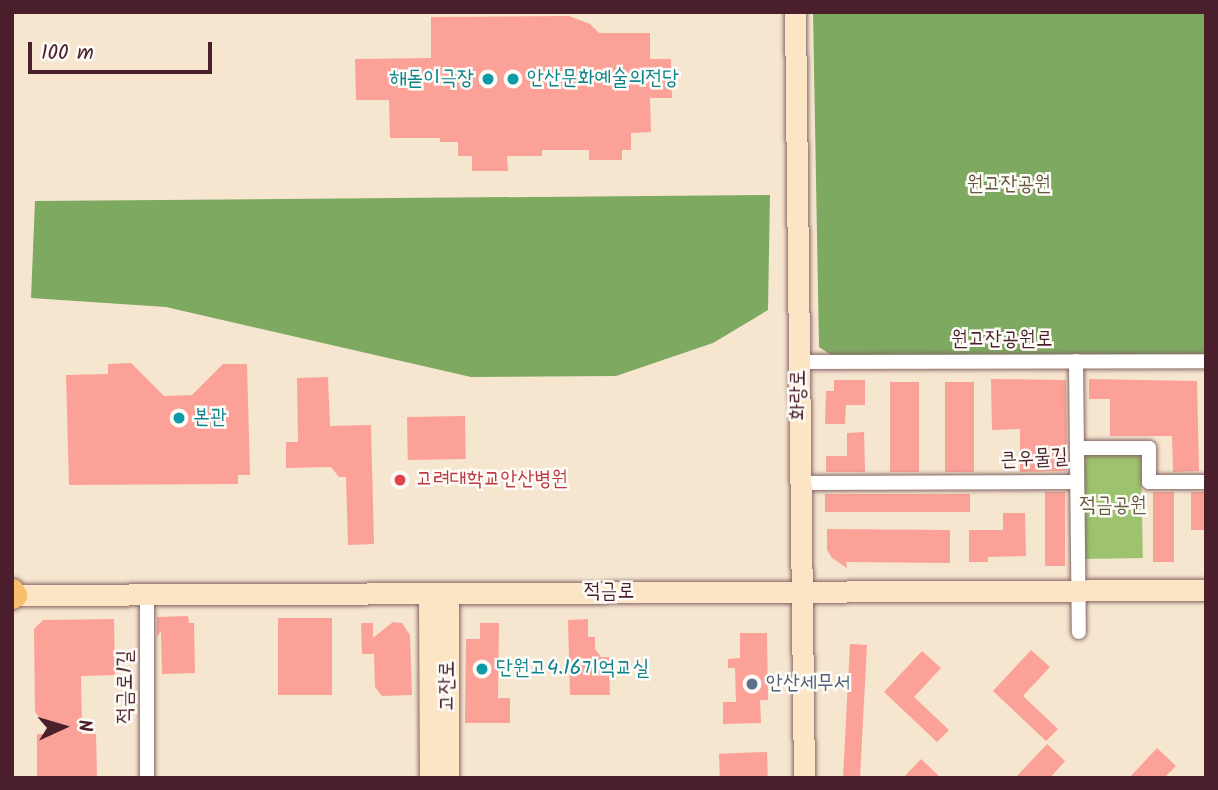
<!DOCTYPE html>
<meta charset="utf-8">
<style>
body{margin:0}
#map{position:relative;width:1218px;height:790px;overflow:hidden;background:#f6e6d0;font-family:Kalam,"Poor Story",sans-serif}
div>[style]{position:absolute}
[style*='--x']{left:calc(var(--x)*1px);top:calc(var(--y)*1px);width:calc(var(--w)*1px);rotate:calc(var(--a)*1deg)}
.green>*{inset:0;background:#9dc36e;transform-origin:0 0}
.forest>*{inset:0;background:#7ea961}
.building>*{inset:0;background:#fba197;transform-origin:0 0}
.roads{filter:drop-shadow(0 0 2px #866565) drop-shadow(0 0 2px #866565)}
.street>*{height:14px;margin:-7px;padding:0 7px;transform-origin:7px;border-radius:7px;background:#fff}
.secondary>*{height:21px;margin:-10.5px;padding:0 10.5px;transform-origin:10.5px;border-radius:10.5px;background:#fce5c4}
.primary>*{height:23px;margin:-11.5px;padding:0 11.5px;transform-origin:11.5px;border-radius:11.5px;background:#f8bf6c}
.dots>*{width:19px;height:19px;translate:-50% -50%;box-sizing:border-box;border:4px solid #fdfcf7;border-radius:50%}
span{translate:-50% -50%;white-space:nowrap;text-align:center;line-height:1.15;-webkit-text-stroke:5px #fdfcf7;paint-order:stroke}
.culture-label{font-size:21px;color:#0d838f}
.right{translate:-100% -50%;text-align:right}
.left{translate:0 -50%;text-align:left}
.park-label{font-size:21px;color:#675842}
.street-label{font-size:21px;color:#4a1f2b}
.health-label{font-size:21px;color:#be3a42}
.service-label{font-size:21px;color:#4e5e75}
.frame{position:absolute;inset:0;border:14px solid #4a1f2b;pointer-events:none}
.north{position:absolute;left:28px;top:692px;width:70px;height:70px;-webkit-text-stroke:5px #fdfcf7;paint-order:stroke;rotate:86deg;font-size:19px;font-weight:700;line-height:28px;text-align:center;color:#4a1f2b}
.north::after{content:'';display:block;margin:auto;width:24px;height:32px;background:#4a1f2b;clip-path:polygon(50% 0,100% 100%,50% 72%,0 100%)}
.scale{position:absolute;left:28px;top:42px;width:184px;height:32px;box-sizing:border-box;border:4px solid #4a1f2b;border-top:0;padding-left:9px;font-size:21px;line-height:24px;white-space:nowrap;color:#4a1f2b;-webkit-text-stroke:5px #fdfcf7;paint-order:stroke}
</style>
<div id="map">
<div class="green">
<i style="left:1141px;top:453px;width:105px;height:58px;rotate:89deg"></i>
</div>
<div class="forest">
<i style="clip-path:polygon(813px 12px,1206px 12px,1206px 357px,834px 357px,819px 347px)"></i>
<i style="clip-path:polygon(770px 195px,768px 310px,713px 343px,616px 376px,471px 377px,166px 307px,31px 298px,35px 201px)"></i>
</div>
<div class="building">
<i style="clip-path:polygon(569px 16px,590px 24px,599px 33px,650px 33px,650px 59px,671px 59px,672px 98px,650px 98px,651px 132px,631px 133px,631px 150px,622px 150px,622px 160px,589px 160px,589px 150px,542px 150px,542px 156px,507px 156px,508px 171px,472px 171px,472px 156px,458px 156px,458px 142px,440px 142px,440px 138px,390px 138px,389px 100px,356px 100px,355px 59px,431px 58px,431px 17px)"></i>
<i style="clip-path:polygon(131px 363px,164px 396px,192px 395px,223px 364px,247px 364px,250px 475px,238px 475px,238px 484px,69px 485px,66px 375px,108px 374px,108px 364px)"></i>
<i style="clip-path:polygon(328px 377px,330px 426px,371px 425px,374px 544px,348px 545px,346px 477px,339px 477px,331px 467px,286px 468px,286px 442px,298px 442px,297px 378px)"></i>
<i style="clip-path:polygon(991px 379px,1066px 380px,1067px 471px,1020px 472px,1020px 429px,992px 430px)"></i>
<i style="clip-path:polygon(1089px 379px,1197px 381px,1199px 471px,1173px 472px,1172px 436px,1110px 436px,1110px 399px,1089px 399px)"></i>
<i style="clip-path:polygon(834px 380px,865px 380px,865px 405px,846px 405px,845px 424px,825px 424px,826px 391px,834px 391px)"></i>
<i style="left:890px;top:382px;width:29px;height:90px"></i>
<i style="left:945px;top:382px;width:29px;height:90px"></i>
<i style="left:465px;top:416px;width:43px;height:58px;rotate:89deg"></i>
<i style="clip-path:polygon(864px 432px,865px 472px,826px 472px,826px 456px,847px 456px,847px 433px)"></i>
<i style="left:1045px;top:492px;width:20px;height:74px"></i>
<i style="left:1153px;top:492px;width:21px;height:70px"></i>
<i style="left:1191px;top:492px;width:15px;height:38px"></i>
<i style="left:825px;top:494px;width:145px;height:18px"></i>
<i style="clip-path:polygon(1003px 513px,1025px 513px,1026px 556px,988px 557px,988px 562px,969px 562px,969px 530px,1003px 530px)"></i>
<i style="clip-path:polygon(827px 529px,950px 530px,950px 563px,846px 562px,847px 568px,832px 558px,827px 550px)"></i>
<i style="clip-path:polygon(188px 616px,189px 623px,194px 623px,195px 673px,162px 674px,161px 631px,157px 637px,157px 617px)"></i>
<i style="left:278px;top:618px;width:54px;height:77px"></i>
<i style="clip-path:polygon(114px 619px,115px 675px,81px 676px,82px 734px,96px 734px,97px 778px,37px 778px,37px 734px,53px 734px,35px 712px,34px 629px,43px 620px)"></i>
<i style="clip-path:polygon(588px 619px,588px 637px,595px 637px,595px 649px,601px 657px,609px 657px,610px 695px,570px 695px,568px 620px)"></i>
<i style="clip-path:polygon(393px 622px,402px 623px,410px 635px,412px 695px,382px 696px,375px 687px,374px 654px,362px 654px,361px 623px,373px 623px,373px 638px)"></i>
<i style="clip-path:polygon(480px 623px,499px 623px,498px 698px,510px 698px,510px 723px,465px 723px,466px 639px,480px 639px)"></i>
<i style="clip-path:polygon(740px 633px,767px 633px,768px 700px,760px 700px,761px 723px,723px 724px,723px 702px,736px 702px,735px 668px,728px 668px,728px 659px,740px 658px)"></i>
<i style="left:850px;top:644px;width:17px;height:134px;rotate:3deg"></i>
<i style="clip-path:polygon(1031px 650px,1050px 667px,1023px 696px,1058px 729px,1046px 741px,993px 691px)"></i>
<i style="clip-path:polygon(922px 651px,941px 668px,914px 697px,949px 730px,937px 742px,884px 692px)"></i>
<i style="clip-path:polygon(1047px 744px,1065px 761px,1050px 778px,1015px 778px)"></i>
<i style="clip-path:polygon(1157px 748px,1176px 766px,1164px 778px,1129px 778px)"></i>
<i style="left:767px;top:752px;width:26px;height:48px;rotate:88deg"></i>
<i style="clip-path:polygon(921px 759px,941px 778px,903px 778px)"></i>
</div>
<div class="roads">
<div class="street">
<i style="--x:1076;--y:361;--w:271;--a:89.4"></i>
<i style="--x:799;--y:362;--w:407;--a:-0.1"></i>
<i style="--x:1077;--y:448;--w:72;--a:0"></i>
<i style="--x:1149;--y:448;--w:34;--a:90"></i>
<i style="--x:1149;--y:482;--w:57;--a:0"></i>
<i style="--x:799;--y:483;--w:278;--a:-0.2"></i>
<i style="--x:147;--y:596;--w:182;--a:90"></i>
</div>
<div class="secondary">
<i style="--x:795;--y:12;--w:766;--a:89.33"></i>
<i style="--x:429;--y:594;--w:184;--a:89.7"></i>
<i style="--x:448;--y:594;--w:184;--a:90"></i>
<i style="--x:12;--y:595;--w:1194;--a:-0.24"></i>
</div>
<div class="primary">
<i style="--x:12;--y:590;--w:6;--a:59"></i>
<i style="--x:15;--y:595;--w:4;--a:146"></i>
</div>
</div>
<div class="dots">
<i style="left:488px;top:79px;background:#0f9aa8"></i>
<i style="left:513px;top:79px;background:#0f9aa8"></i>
<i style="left:179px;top:418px;background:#0f9aa8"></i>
<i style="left:400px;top:480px;background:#e0444e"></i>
<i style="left:482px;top:669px;background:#0f9aa8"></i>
<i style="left:752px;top:684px;background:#5c6f8a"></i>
</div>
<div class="culture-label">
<span class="right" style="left:474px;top:79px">해돋이극장</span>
<span class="left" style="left:527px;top:79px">안산문화예술의전당</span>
<span class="left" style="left:193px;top:418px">본관</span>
<span class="left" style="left:496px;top:669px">단원고4.16기억교실</span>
</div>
<div class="park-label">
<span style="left:1009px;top:185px">원고잔공원</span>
<span style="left:1113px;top:506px">적금공원</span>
</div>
<div class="street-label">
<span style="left:1002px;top:340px">원고잔공원로</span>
<span style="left:799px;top:395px;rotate:-90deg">화랑로</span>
<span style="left:1034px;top:459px;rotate:-3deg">큰우물길</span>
<span style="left:609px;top:592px">적금로</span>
<span style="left:448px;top:686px;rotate:-90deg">고잔로</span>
<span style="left:126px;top:687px;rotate:-90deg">적금로1길</span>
</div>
<div class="health-label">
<span class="left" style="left:416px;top:480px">고려대학교안산병원</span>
</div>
<div class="service-label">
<span class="left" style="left:766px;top:684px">안산세무서</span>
</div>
<div class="frame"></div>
<div class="north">N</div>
<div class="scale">100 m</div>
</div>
